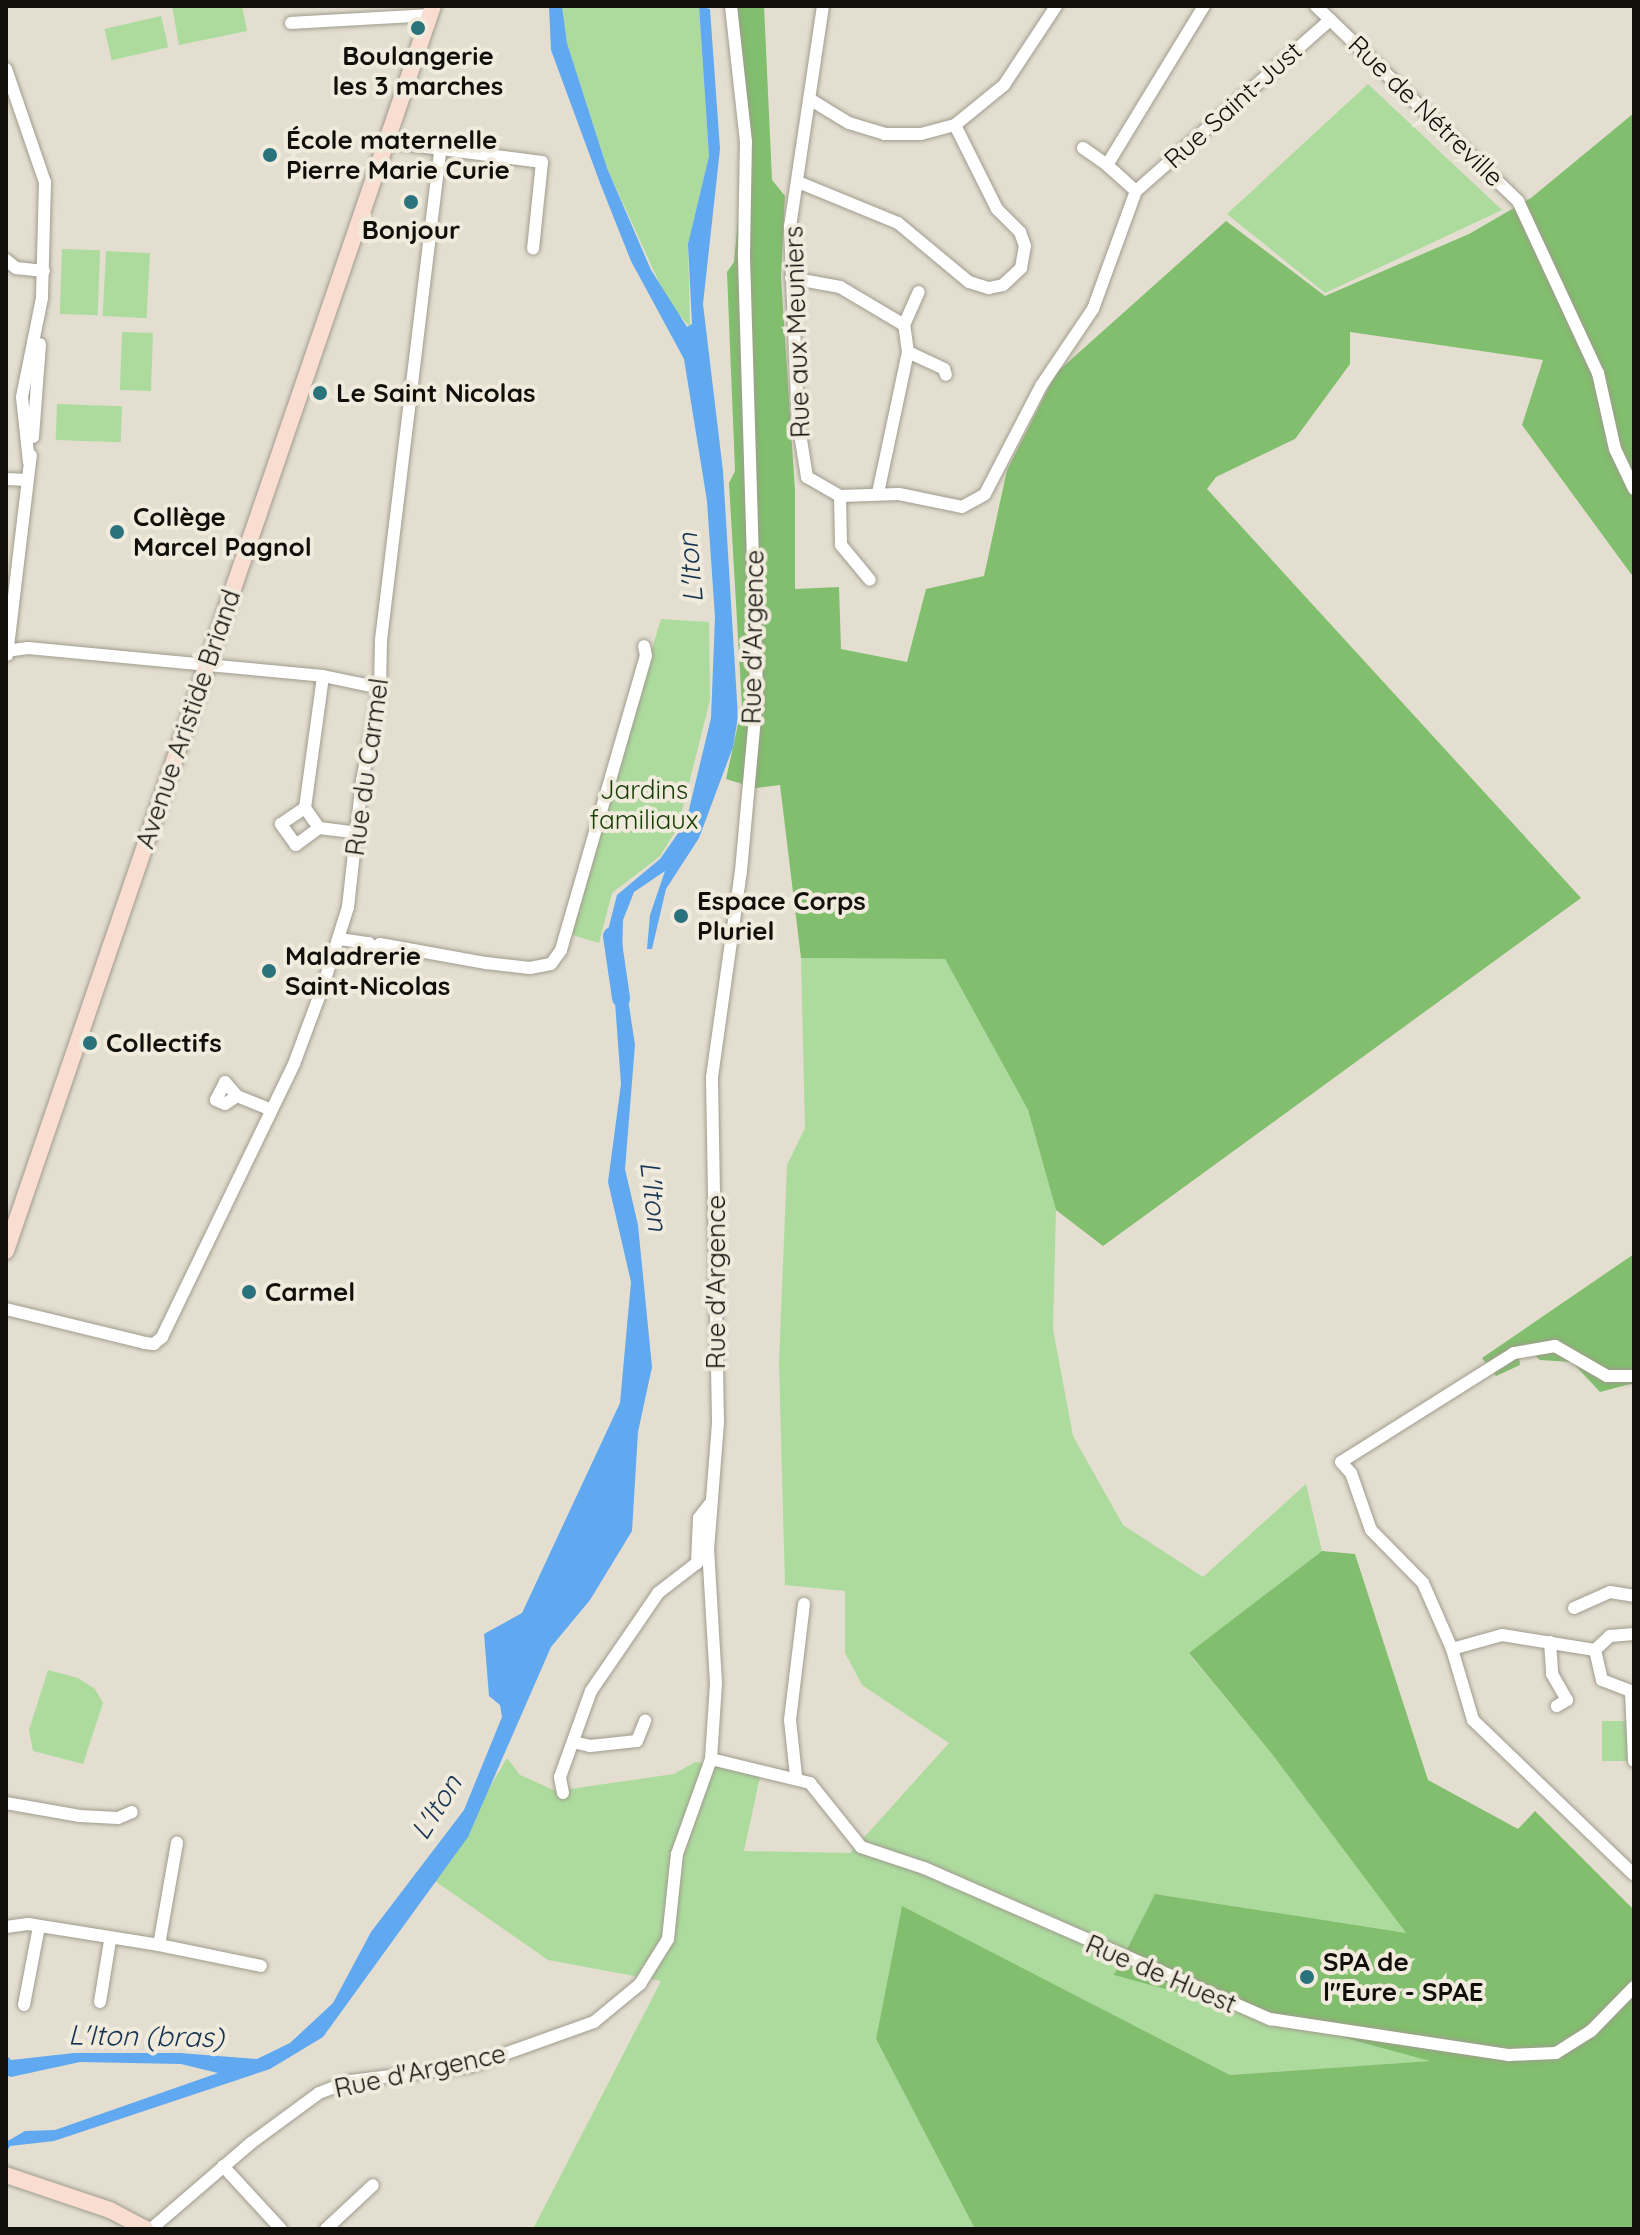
<!DOCTYPE html>
<meta charset="utf-8">
<style>
body{margin:0}
#map{position:relative;width:1640px;height:2235px;overflow:hidden;background:#e3ded0;font-family:Quicksand,sans-serif}
div>[style]{position:absolute}
[style*='--x']{left:calc(var(--x)*1px);top:calc(var(--y)*1px);width:calc(var(--w)*1px);rotate:calc(var(--a)*1deg)}
.green>*{inset:0;background:#addb9e;transform-origin:0 0}
.forest>*{inset:0;background:#81be6d}
.water>*{inset:0;background:#60a8f0}
.river>*{height:18px;margin:-9px;padding:0 9px;transform-origin:9px;border-radius:9px;background:#60a8f0}
.roads{filter:drop-shadow(0 0 2px #a09c8e) drop-shadow(0 0 2px #a09c8e)}
.minor>*{height:12px;margin:-6px;padding:0 6px;transform-origin:6px;border-radius:6px;background:#fff}
.major>*{height:16px;margin:-8px;padding:0 8px;transform-origin:8px;border-radius:8px;background:#f9ddd0}
.dots>*{width:22px;height:22px;translate:-50% -50%;box-sizing:border-box;border:4px solid #f0ebdd;border-radius:50%}
span{translate:-50% -50%;white-space:nowrap;text-align:center;line-height:1.15;-webkit-text-stroke:8px #f0ebdd;paint-order:stroke}
.poi-label{font-size:26px;color:#100f0a;font-weight:700}
.left{translate:0 -50%;text-align:left}
.street-label{font-size:26px;color:#100f0a}
.park-label{font-size:26px;color:#163d04}
.water-label{font-size:28px;color:#163451;font-style:italic}
.frame{position:absolute;inset:0;border:8px solid #100f0a;pointer-events:none}
</style>
<div id="map">
<div class="green">
<i style="clip-path:polygon(172px 6px,242px 6px,247px 31px,179px 45px)"></i>
<i style="clip-path:polygon(562px 6px,699px 6px,709px 156px,688px 244px,690px 327px,668px 302px,607px 168px,567px 43px)"></i>
<i style="left:161px;top:16px;width:32px;height:58px;rotate:77deg"></i>
<i style="clip-path:polygon(1368px 84px,1502px 210px,1325px 293px,1227px 214px)"></i>
<i style="left:62px;top:249px;width:38px;height:65px;rotate:2deg"></i>
<i style="left:106px;top:251px;width:44px;height:65px;rotate:3deg"></i>
<i style="left:122px;top:332px;width:31px;height:58px;rotate:2deg"></i>
<i style="left:57px;top:404px;width:65px;height:36px;rotate:2deg"></i>
<i style="clip-path:polygon(661px 619px,709px 622px,710px 700px,678px 827px,660px 856px,612px 893px,599px 943px,566px 933px)"></i>
<i style="clip-path:polygon(801px 958px,945px 959px,1028px 1110px,1056px 1210px,1053px 1329px,1073px 1436px,1123px 1525px,1203px 1577px,1306px 1484px,1322px 1551px,1189px 1654px,1272px 1754px,1407px 1934px,1155px 1894px,1434px 2061px,1230px 2075px,902px 1907px,876px 2039px,975px 2229px,533px 2229px,661px 1981px,548px 1960px,435px 1881px,507px 1758px,520px 1775px,556px 1791px,674px 1774px,695px 1762px,761px 1772px,744px 1851px,850px 1853px,949px 1743px,862px 1685px,845px 1653px,845px 1591px,785px 1585px,779px 1363px,787px 1165px,805px 1128px)"></i>
<i style="clip-path:polygon(48px 1670px,78px 1678px,95px 1689px,103px 1703px,83px 1764px,33px 1751px,29px 1730px)"></i>
<i style="left:1602px;top:1721px;width:25px;height:40px"></i>
</div>
<div class="forest">
<i style="clip-path:polygon(737px 6px,764px 6px,772px 180px,785px 196px,781px 277px,795px 491px,795px 589px,839px 587px,841px 649px,907px 662px,926px 589px,984px 576px,1007px 470px,1056px 373px,1226px 221px,1325px 296px,1469px 234px,1531px 198px,1634px 113px,1634px 578px,1522px 425px,1543px 360px,1350px 332px,1350px 364px,1295px 439px,1216px 477px,1207px 489px,1581px 898px,1103px 1246px,1056px 1210px,1028px 1110px,945px 959px,801px 958px,780px 785px,756px 788px,726px 779px,742px 706px,729px 483px,735px 471px,727px 272px,734px 262px,747px 127px)"></i>
<i style="clip-path:polygon(1634px 1254px,1634px 1383px,1600px 1392px,1572px 1362px,1540px 1360px,1533px 1354px,1519px 1357px,1520px 1365px,1496px 1376px,1482px 1358px)"></i>
<i style="clip-path:polygon(1322px 1551px,1355px 1554px,1428px 1780px,1518px 1829px,1535px 1811px,1634px 1910px,1634px 2229px,975px 2229px,876px 2039px,902px 1906px,1230px 2075px,1430px 2061px,1114px 1975px,1155px 1894px,1406px 1933px,1272px 1754px,1189px 1653px)"></i>
</div>
<div class="water">
<i style="clip-path:polygon(549px 6px,562px 6px,567px 43px,607px 168px,651px 270px,687px 327px,692px 324px,688px 244px,709px 156px,699px 6px,710px 9px,720px 149px,703px 304px,723px 471px,738px 717px,733px 747px,699px 838px,666px 889px,652px 949px,647px 949px,650px 915px,665px 871px,634px 892px,623px 920px,622px 958px,607px 963px,606px 938px,617px 895px,660px 859px,686px 822px,711px 718px,715px 617px,707px 501px,684px 359px,631px 261px,600px 183px,551px 50px)"></i>
<i style="clip-path:polygon(624px 973px,635px 1045px,625px 1169px,638px 1225px,652px 1367px,638px 1432px,632px 1531px,590px 1600px,551px 1647px,468px 1837px,323px 2037px,270px 2069px,54px 2141px,10px 2146px,6px 2153px,6px 2142px,25px 2131px,55px 2130px,218px 2073px,181px 2064px,80px 2062px,11px 2077px,6px 2075px,6px 2055px,11px 2060px,74px 2053px,180px 2053px,257px 2059px,290px 2043px,333px 2003px,371px 1932px,464px 1810px,502px 1717px,500px 1705px,489px 1696px,484px 1634px,522px 1613px,620px 1403px,631px 1282px,608px 1182px,621px 1084px,613px 975px)"></i>
</div>
<div class="river">
<i style="--x:612;--y:936;--w:63;--a:81.7"></i>
</div>
<div class="roads">
<div class="minor">
<i style="--x:823;--y:6;--w:222;--a:98.5"></i>
<i style="--x:790;--y:226;--w:195;--a:87.7"></i>
<i style="--x:798;--y:421;--w:57;--a:80.9"></i>
<i style="--x:807;--y:477;--w:38;--a:30"></i>
<i style="--x:840;--y:496;--w:49;--a:88.8"></i>
<i style="--x:841;--y:545;--w:45;--a:50.4"></i>
<i style="--x:1316;--y:6;--w:281;--a:44"></i>
<i style="--x:1518;--y:201;--w:190;--a:65.1"></i>
<i style="--x:1598;--y:373;--w:78;--a:77.4"></i>
<i style="--x:1615;--y:449;--w:44;--a:64.6"></i>
<i style="--x:291;--y:23;--w:139;--a:-3.3"></i>
<i style="--x:6;--y:69;--w:120;--a:71"></i>
<i style="--x:45;--y:182;--w:116;--a:91.5"></i>
<i style="--x:42;--y:298;--w:101;--a:101.4"></i>
<i style="--x:22;--y:397;--w:65;--a:83.9"></i>
<i style="--x:811;--y:100;--w:44;--a:31.2"></i>
<i style="--x:849;--y:123;--w:37;--a:17"></i>
<i style="--x:884;--y:134;--w:37;--a:0"></i>
<i style="--x:921;--y:134;--w:35;--a:-15"></i>
<i style="--x:955;--y:125;--w:63;--a:-39.2"></i>
<i style="--x:1004;--y:85;--w:95;--a:-56.6"></i>
<i style="--x:388;--y:142;--w:155;--a:7.4"></i>
<i style="--x:542;--y:162;--w:87;--a:95.9"></i>
<i style="--x:1083;--y:148;--w:29;--a:35"></i>
<i style="--x:1107;--y:165;--w:186;--a:-58.6"></i>
<i style="--x:1107;--y:165;--w:39;--a:42"></i>
<i style="--x:798;--y:182;--w:108;--a:22.3"></i>
<i style="--x:898;--y:223;--w:92;--a:39.7"></i>
<i style="--x:969;--y:282;--w:21;--a:17"></i>
<i style="--x:989;--y:288;--w:14;--a:-12"></i>
<i style="--x:1003;--y:285;--w:25;--a:-43"></i>
<i style="--x:1021;--y:268;--w:22;--a:-80"></i>
<i style="--x:1025;--y:246;--w:15;--a:-110"></i>
<i style="--x:1020;--y:232;--w:33;--a:-135"></i>
<i style="--x:997;--y:209;--w:94;--a:-116.6"></i>
<i style="--x:6;--y:260;--w:13;--a:39"></i>
<i style="--x:16;--y:268;--w:28;--a:6"></i>
<i style="--x:791;--y:278;--w:50;--a:10.4"></i>
<i style="--x:840;--y:287;--w:74;--a:30.7"></i>
<i style="--x:908;--y:352;--w:27;--a:-98"></i>
<i style="--x:904;--y:325;--w:36;--a:-66"></i>
<i style="--x:33;--y:437;--w:93;--a:-85.7"></i>
<i style="--x:6;--y:479;--w:21;--a:3"></i>
<i style="--x:878;--y:493;--w:144;--a:-78"></i>
<i style="--x:908;--y:352;--w:40;--a:25"></i>
<i style="--x:944;--y:369;--w:6;--a:72"></i>
<i style="--x:840;--y:496;--w:59;--a:-1.9"></i>
<i style="--x:899;--y:494;--w:64;--a:11.7"></i>
<i style="--x:962;--y:507;--w:26;--a:-29"></i>
<i style="--x:985;--y:494;--w:122;--a:-62.6"></i>
<i style="--x:1041;--y:386;--w:93;--a:-56"></i>
<i style="--x:1093;--y:309;--w:126;--a:-70"></i>
<i style="--x:1136;--y:191;--w:259;--a:-41.4"></i>
<i style="--x:6;--y:651;--w:22;--a:-8"></i>
<i style="--x:28;--y:648;--w:296;--a:5.4"></i>
<i style="--x:323;--y:676;--w:58;--a:11.9"></i>
<i style="--x:7;--y:655;--w:201;--a:-83.2"></i>
<i style="--x:305;--y:808;--w:133;--a:-82.2"></i>
<i style="--x:319;--y:828;--w:29;--a:144"></i>
<i style="--x:296;--y:845;--w:26;--a:-126"></i>
<i style="--x:281;--y:824;--w:29;--a:-34"></i>
<i style="--x:305;--y:808;--w:24;--a:55"></i>
<i style="--x:319;--y:828;--w:38;--a:7"></i>
<i style="--x:339;--y:939;--w:30;--a:8"></i>
<i style="--x:369;--y:943;--w:7;--a:63"></i>
<i style="--x:372;--y:949;--w:9;--a:-32"></i>
<i style="--x:380;--y:944;--w:108;--a:10.2"></i>
<i style="--x:486;--y:963;--w:44;--a:6.5"></i>
<i style="--x:530;--y:968;--w:21;--a:-11"></i>
<i style="--x:551;--y:964;--w:17;--a:-54"></i>
<i style="--x:561;--y:950;--w:306;--a:-73.9"></i>
<i style="--x:646;--y:656;--w:10;--a:-101"></i>
<i style="--x:237;--y:1096;--w:14;--a:146"></i>
<i style="--x:225;--y:1104;--w:10;--a:-156"></i>
<i style="--x:216;--y:1100;--w:20;--a:-63"></i>
<i style="--x:225;--y:1082;--w:18;--a:49"></i>
<i style="--x:237;--y:1096;--w:37;--a:22"></i>
<i style="--x:6;--y:1309;--w:143;--a:13.7"></i>
<i style="--x:145;--y:1343;--w:9;--a:6"></i>
<i style="--x:154;--y:1344;--w:11;--a:-41"></i>
<i style="--x:162;--y:1337;--w:303;--a:-64.2"></i>
<i style="--x:294;--y:1064;--w:83;--a:-69.6"></i>
<i style="--x:323;--y:986;--w:83;--a:-72.4"></i>
<i style="--x:348;--y:907;--w:127;--a:-83.7"></i>
<i style="--x:362;--y:781;--w:95;--a:-79"></i>
<i style="--x:380;--y:688;--w:48;--a:-88.8"></i>
<i style="--x:381;--y:640;--w:493;--a:-83.1"></i>
<i style="--x:1634;--y:1376;--w:27;--a:180"></i>
<i style="--x:1607;--y:1376;--w:60;--a:-150"></i>
<i style="--x:1555;--y:1346;--w:42;--a:170.3"></i>
<i style="--x:1514;--y:1353;--w:204;--a:147.8"></i>
<i style="--x:1341;--y:1462;--w:15;--a:48"></i>
<i style="--x:1351;--y:1473;--w:60;--a:70.7"></i>
<i style="--x:1371;--y:1530;--w:74;--a:45.5"></i>
<i style="--x:1423;--y:1583;--w:72;--a:66.3"></i>
<i style="--x:1452;--y:1649;--w:74;--a:73.5"></i>
<i style="--x:1473;--y:1720;--w:223;--a:43.9"></i>
<i style="--x:1574;--y:1608;--w:39;--a:-24"></i>
<i style="--x:1610;--y:1592;--w:24;--a:9"></i>
<i style="--x:1550;--y:1642;--w:32;--a:86"></i>
<i style="--x:1552;--y:1674;--w:30;--a:60"></i>
<i style="--x:1567;--y:1700;--w:12;--a:149"></i>
<i style="--x:1452;--y:1649;--w:52;--a:-15.6"></i>
<i style="--x:1502;--y:1635;--w:94;--a:9.2"></i>
<i style="--x:1595;--y:1650;--w:31;--a:77"></i>
<i style="--x:1602;--y:1680;--w:31;--a:21"></i>
<i style="--x:1631;--y:1691;--w:70;--a:87.5"></i>
<i style="--x:1595;--y:1650;--w:21;--a:-43"></i>
<i style="--x:1610;--y:1636;--w:24;--a:-5"></i>
<i style="--x:573;--y:1742;--w:17;--a:13"></i>
<i style="--x:590;--y:1746;--w:47;--a:-6.1"></i>
<i style="--x:637;--y:1741;--w:22;--a:-68"></i>
<i style="--x:711;--y:1759;--w:102;--a:13.6"></i>
<i style="--x:810;--y:1783;--w:82;--a:51.4"></i>
<i style="--x:861;--y:1847;--w:66;--a:18.4"></i>
<i style="--x:924;--y:1868;--w:378;--a:23.6"></i>
<i style="--x:1270;--y:2019;--w:242;--a:8.6"></i>
<i style="--x:1509;--y:2055;--w:47;--a:-2.4"></i>
<i style="--x:1556;--y:2053;--w:41;--a:-32.2"></i>
<i style="--x:1591;--y:2031;--w:62;--a:-45.7"></i>
<i style="--x:796;--y:1776;--w:56;--a:-96.1"></i>
<i style="--x:790;--y:1720;--w:117;--a:-83.1"></i>
<i style="--x:563;--y:1793;--w:16;--a:-101"></i>
<i style="--x:560;--y:1777;--w:91;--a:-70.2"></i>
<i style="--x:591;--y:1691;--w:119;--a:-55.6"></i>
<i style="--x:658;--y:1593;--w:49;--a:-37.6"></i>
<i style="--x:697;--y:1563;--w:45;--a:-87.5"></i>
<i style="--x:699;--y:1518;--w:18;--a:-52"></i>
<i style="--x:6;--y:1803;--w:75;--a:10"></i>
<i style="--x:80;--y:1816;--w:38;--a:3"></i>
<i style="--x:118;--y:1818;--w:15;--a:-23"></i>
<i style="--x:6;--y:1927;--w:22;--a:-8"></i>
<i style="--x:28;--y:1924;--w:133;--a:9.1"></i>
<i style="--x:159;--y:1945;--w:104;--a:-80"></i>
<i style="--x:159;--y:1945;--w:104;--a:11.6"></i>
<i style="--x:100;--y:2002;--w:62;--a:-80.7"></i>
<i style="--x:24;--y:2005;--w:80;--a:-79.2"></i>
<i style="--x:223;--y:2166;--w:86;--a:47.4"></i>
<i style="--x:151;--y:2229;--w:132;--a:-40.7"></i>
<i style="--x:251;--y:2143;--w:84;--a:-36.3"></i>
<i style="--x:319;--y:2093;--w:34;--a:-21"></i>
<i style="--x:351;--y:2081;--w:121;--a:-7.1"></i>
<i style="--x:471;--y:2066;--w:131;--a:-19.7"></i>
<i style="--x:594;--y:2022;--w:60;--a:-39.6"></i>
<i style="--x:640;--y:1984;--w:53;--a:-58.1"></i>
<i style="--x:668;--y:1939;--w:85;--a:-84"></i>
<i style="--x:677;--y:1854;--w:101;--a:-70.3"></i>
<i style="--x:711;--y:1759;--w:76;--a:-86.2"></i>
<i style="--x:716;--y:1683;--w:133;--a:-93.4"></i>
<i style="--x:708;--y:1550;--w:127;--a:-85.5"></i>
<i style="--x:718;--y:1423;--w:346;--a:-91"></i>
<i style="--x:712;--y:1077;--w:208;--a:-82"></i>
<i style="--x:741;--y:871;--w:176;--a:-84.8"></i>
<i style="--x:757;--y:696;--w:443;--a:-91.7"></i>
<i style="--x:744;--y:253;--w:111;--a:-89"></i>
<i style="--x:746;--y:142;--w:137;--a:-96.3"></i>
<i style="--x:326;--y:2229;--w:64;--a:-43.1"></i>
</div>
<div class="major">
<i style="--x:6;--y:1251;--w:1316;--a:-71.07"></i>
<i style="--x:6;--y:2175;--w:110;--a:18.6"></i>
<i style="--x:110;--y:2210;--w:40;--a:28"></i>
</div>
</div>
<div class="dots">
<i style="left:418px;top:28px;background:#2a727c"></i>
<i style="left:270px;top:155px;background:#2a727c"></i>
<i style="left:411px;top:202px;background:#2a727c"></i>
<i style="left:320px;top:393px;background:#2a727c"></i>
<i style="left:117px;top:532px;background:#2a727c"></i>
<i style="left:681px;top:916px;background:#2a727c"></i>
<i style="left:269px;top:971px;background:#2a727c"></i>
<i style="left:90px;top:1043px;background:#2a727c"></i>
<i style="left:249px;top:1292px;background:#2a727c"></i>
<i style="left:1307px;top:1977px;background:#2a727c"></i>
</div>
<div class="poi-label">
<span style="left:418px;top:71px">Boulangerie<br>les 3 marches</span>
<span class="left" style="left:286px;top:155px">École maternelle<br>Pierre Marie Curie</span>
<span style="left:411px;top:230px">Bonjour</span>
<span class="left" style="left:336px;top:393px">Le Saint Nicolas</span>
<span class="left" style="left:133px;top:532px">Collège<br>Marcel Pagnol</span>
<span class="left" style="left:697px;top:916px">Espace Corps<br>Pluriel</span>
<span class="left" style="left:285px;top:971px">Maladrerie<br>Saint-Nicolas</span>
<span class="left" style="left:106px;top:1043px">Collectifs</span>
<span class="left" style="left:265px;top:1292px">Carmel</span>
<span class="left" style="left:1323px;top:1977px">SPA de<br>l"Eure - SPAE</span>
</div>
<div class="street-label">
<span style="left:1233px;top:105px;rotate:-42deg">Rue Saint-Just</span>
<span style="left:1426px;top:111px;rotate:44deg">Rue de Nétreville</span>
<span style="left:797px;top:332px;rotate:-92deg">Rue aux Meuniers</span>
<span style="left:753px;top:637px;rotate:-89deg">Rue d'Argence</span>
<span style="left:188px;top:719px;rotate:-71deg">Avenue Aristide Briand</span>
<span style="left:367px;top:767px;rotate:-82deg">Rue du Carmel</span>
<span style="left:716px;top:1282px;rotate:-90deg">Rue d'Argence</span>
<span style="left:1161px;top:1974px;rotate:23deg">Rue de Huest</span>
<span style="left:420px;top:2071px;rotate:-12deg">Rue d'Argence</span>
</div>
<div class="park-label">
<span style="left:644px;top:805px">Jardins<br>familiaux</span>
</div>
<div class="water-label">
<span style="left:690px;top:568px;rotate:-95deg">L'Iton</span>
<span style="left:654px;top:1196px;rotate:83deg">L'Iton</span>
<span style="left:436px;top:1807px;rotate:-58deg">L'Iton</span>
<span style="left:146px;top:2036px;rotate:1deg">L'Iton (bras)</span>
</div>
<div class="frame"></div>
</div>
